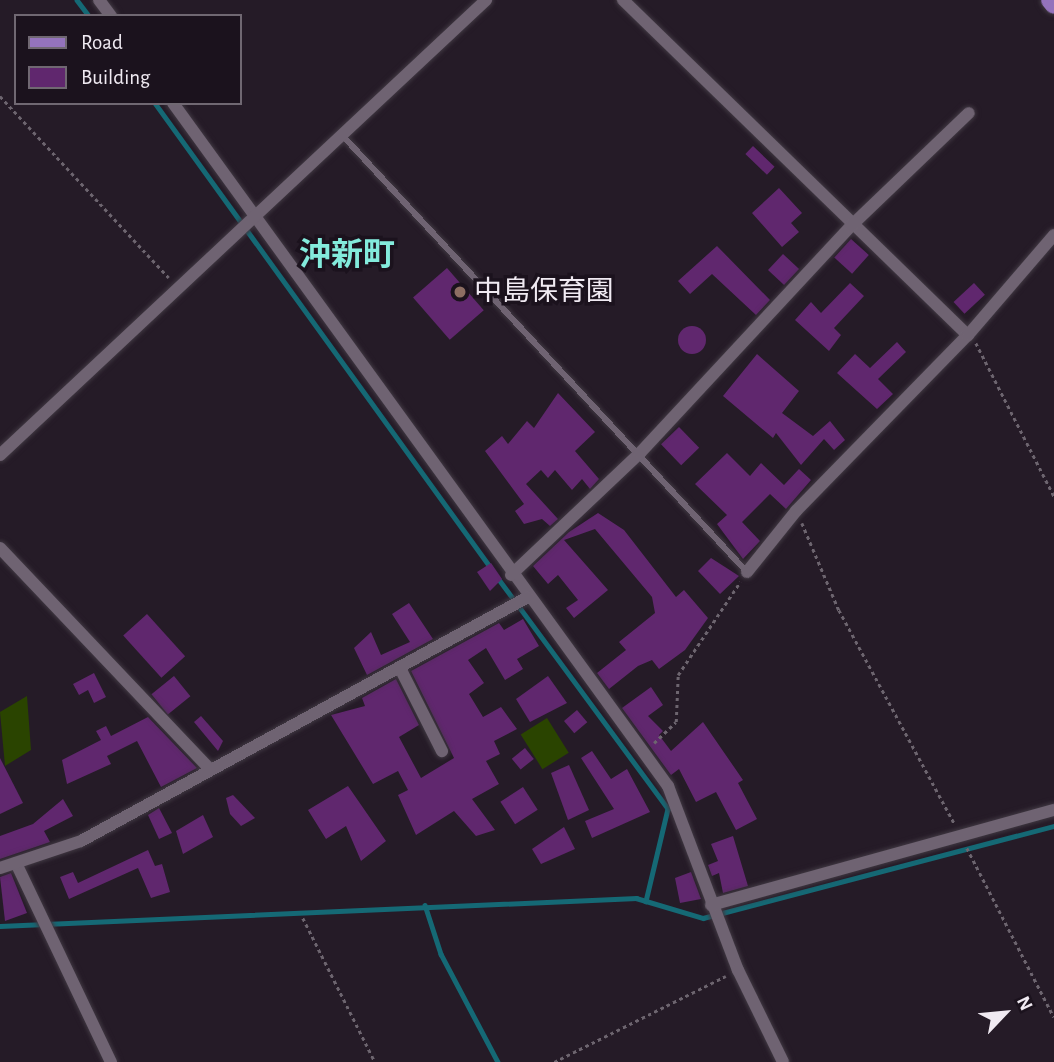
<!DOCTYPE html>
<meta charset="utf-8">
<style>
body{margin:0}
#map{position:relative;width:1054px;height:1062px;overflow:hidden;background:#251b27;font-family:"Alegreya Sans","Noto Sans JP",sans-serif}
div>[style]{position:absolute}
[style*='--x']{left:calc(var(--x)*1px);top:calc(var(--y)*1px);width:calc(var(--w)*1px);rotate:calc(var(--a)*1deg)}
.green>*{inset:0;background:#2a4400;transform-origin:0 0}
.stream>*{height:4.5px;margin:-2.25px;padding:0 2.25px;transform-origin:2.25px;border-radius:2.25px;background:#156975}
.building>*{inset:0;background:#60276e;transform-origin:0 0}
.round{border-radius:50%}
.path>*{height:2.5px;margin-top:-1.25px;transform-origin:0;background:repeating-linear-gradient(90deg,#6d656f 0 3.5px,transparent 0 7px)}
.roads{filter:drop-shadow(0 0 2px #403842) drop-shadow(0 0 2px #403842)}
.service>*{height:6px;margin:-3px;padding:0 3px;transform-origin:3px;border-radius:3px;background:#6f6372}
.minor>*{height:12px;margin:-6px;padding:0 6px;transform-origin:6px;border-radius:6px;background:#6f6372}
.primary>*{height:18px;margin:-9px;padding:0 9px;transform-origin:9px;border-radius:9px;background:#9473bc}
.dots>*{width:19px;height:19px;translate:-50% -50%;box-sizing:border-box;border:4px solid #1b121d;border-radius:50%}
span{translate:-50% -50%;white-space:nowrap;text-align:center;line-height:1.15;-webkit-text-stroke:7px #1b121d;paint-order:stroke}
.poi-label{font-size:28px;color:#f0eaf2}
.left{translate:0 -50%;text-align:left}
.quarter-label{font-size:32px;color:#83ebdc;font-weight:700}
.legend{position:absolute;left:14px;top:14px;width:228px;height:91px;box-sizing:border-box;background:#1b121d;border:2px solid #706872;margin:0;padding:9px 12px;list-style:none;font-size:21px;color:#f0eaf2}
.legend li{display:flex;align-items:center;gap:14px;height:35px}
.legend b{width:35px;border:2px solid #706872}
.north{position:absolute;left:970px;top:978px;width:70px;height:70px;-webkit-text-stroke:5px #1b121d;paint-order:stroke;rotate:64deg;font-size:19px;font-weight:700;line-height:28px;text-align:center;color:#f0eaf2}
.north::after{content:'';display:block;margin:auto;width:24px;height:32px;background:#f0eaf2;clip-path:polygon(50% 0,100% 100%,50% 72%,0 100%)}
</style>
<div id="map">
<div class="green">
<i style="clip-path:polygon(27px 696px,31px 750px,5px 766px,0 712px)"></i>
<i style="left:547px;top:718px;width:41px;height:31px;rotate:58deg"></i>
</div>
<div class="stream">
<i style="--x:77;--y:0;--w:20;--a:53"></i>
<i style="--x:155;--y:103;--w:574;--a:54.15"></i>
<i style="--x:498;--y:578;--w:287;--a:53.6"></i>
<i style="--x:668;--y:809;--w:95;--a:103.4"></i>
<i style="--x:425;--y:905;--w:52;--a:71.9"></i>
<i style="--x:441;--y:954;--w:122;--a:62.2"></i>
<i style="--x:0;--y:926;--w:637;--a:-2.52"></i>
<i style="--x:636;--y:898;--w:70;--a:16.6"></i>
<i style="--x:703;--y:918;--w:363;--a:-14.7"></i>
</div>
<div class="building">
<i style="left:753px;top:146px;width:30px;height:11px;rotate:44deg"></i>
<i style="clip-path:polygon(779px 188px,802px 213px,791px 223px,799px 232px,782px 247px,752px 213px)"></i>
<i style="left:851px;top:239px;width:24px;height:25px;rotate:42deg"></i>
<i style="clip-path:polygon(717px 246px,770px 300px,756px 315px,712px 274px,690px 294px,678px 281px)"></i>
<i style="left:783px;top:254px;width:22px;height:22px;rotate:43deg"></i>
<i style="left:447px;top:268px;width:56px;height:45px;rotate:49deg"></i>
<i style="clip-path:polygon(850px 283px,864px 296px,834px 328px,841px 335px,829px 351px,795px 320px,811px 302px,821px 313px)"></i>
<i style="left:974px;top:283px;width:16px;height:28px;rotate:47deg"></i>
<i class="round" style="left:678px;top:326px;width:28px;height:28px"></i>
<i style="clip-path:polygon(897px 342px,906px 352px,878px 379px,893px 394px,877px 409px,837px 373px,855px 354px,870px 368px)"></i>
<i style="clip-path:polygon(757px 354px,799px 391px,782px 413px,813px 436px,830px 421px,845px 440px,834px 450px,824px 439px,801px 465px,776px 433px,773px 438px,723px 396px)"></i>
<i style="clip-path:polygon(558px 393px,595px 432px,575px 451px,599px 479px,590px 489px,582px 479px,572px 490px,555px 470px,548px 478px,541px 470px,526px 484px,558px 519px,550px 526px,542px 519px,524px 524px,515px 511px,524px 504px,485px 451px,502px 436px,508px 444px,527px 421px,534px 428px)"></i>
<i style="left:679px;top:427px;width:29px;height:25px;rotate:46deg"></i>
<i style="clip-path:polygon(727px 453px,750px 476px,761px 463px,784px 485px,799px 469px,811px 480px,786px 509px,770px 494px,742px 522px,760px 541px,743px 559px,717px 524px,727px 515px,695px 484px)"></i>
<i style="clip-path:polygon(598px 513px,624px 530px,676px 597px,684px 590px,708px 618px,685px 650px,659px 669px,652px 660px,638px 666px,609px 689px,597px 673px,626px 650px,619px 642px,655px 613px,652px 597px,595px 529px,564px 540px,608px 590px,574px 618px,566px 608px,578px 600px,558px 575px,548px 584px,533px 566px,569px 532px)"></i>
<i style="clip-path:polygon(711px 558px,739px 576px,720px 594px,698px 571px)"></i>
<i style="clip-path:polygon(491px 563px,502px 579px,490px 591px,477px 572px)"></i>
<i style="clip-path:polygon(409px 603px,433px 639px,367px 675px,354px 648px,371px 632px,381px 655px,410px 642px,392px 614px)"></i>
<i style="left:147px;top:614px;width:57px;height:32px;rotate:48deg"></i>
<i style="clip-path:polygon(523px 619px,539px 646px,517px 659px,523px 669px,505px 680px,486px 648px,468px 660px,484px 683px,469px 694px,483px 717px,501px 707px,517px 729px,494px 741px,500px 754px,486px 761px,499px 784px,472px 799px,495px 830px,476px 836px,454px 811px,416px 835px,398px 795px,408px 790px,398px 771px,373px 784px,331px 715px,365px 706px,362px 698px,396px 679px,419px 725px,399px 737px,421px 778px,454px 758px,411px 671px,499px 623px,504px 630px)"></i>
<i style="clip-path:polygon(94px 673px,106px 697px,94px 703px,88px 690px,79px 695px,73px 684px)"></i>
<i style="left:174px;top:676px;width:26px;height:29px;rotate:51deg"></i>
<i style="clip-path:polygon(548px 676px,567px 703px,530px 722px,516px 699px)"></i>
<i style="clip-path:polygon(651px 687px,663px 705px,648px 716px,663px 731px,659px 735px,671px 751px,703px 722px,743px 780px,738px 783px,757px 819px,736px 830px,716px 792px,696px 802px,679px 769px,671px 775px,622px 708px)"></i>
<i style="left:577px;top:710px;width:16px;height:17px;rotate:50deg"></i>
<i style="clip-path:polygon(201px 716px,223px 741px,218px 751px,194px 722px)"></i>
<i style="clip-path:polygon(148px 717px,197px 768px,161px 787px,137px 741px,107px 756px,111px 764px,67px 784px,62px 760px,101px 740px,96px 731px,106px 726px,111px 736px)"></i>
<i style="left:525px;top:748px;width:14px;height:17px;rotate:51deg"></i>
<i style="clip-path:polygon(592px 751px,611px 779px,627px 769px,650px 812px,592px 838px,585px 821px,614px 809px,581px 758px)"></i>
<i style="clip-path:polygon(0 758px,23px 803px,0 814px)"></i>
<i style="clip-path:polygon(569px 765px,589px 810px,568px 820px,551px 773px)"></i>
<i style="clip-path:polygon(348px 786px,386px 841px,361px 861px,346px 826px,326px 839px,308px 810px)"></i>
<i style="left:523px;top:787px;width:27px;height:27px;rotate:57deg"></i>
<i style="clip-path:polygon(233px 795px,255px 818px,241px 826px,230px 814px,226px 798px)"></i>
<i style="clip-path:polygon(63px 799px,73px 816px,44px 831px,50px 842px,0 859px,0 836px,33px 824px)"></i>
<i style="clip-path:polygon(159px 808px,172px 833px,159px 839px,148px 815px)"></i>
<i style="clip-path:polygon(203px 815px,213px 837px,183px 854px,176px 831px)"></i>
<i style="clip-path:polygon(564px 827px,575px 849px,541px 864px,532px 849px)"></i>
<i style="clip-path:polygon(733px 836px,748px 886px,723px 893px,719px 873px,712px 876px,708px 865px,718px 861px,711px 844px)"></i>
<i style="clip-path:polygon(148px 850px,155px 866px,162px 864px,170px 892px,151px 898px,138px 868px,69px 899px,60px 877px,73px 872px,78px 883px)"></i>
<i style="clip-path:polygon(691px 872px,701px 899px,680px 903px,675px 878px)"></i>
<i style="clip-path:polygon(11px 873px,27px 913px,5px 921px,0 877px)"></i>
</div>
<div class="path">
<i style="--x:0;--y:96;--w:248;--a:47.1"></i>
<i style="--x:976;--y:343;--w:172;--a:63"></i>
<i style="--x:802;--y:523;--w:95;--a:67"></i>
<i style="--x:839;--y:610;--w:242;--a:61.6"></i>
<i style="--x:654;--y:743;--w:30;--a:-44"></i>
<i style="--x:676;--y:722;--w:47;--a:-87.6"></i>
<i style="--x:678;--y:675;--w:112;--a:-56.3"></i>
<i style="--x:967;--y:848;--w:190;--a:62.8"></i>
<i style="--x:303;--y:918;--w:161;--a:63.4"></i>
<i style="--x:554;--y:1062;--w:192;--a:-26.6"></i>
</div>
<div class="roads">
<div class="service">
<i style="--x:342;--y:135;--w:596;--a:47.18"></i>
</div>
<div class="minor">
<i style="--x:99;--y:0;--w:20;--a:53"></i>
<i style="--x:623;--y:0;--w:481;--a:44.2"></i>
<i style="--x:173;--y:103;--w:844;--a:54.07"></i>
<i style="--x:668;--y:786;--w:197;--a:69.2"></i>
<i style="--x:738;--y:970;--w:102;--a:63.9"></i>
<i style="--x:0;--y:455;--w:666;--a:-43.11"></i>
<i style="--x:0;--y:548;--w:305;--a:46.5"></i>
<i style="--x:747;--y:572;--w:78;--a:-51.2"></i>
<i style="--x:796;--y:511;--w:246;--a:-45.7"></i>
<i style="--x:968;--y:335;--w:132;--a:-49.3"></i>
<i style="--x:511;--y:575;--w:178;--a:-43.4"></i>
<i style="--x:640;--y:453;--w:310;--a:-47.1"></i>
<i style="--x:851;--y:226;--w:163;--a:-43.8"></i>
<i style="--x:401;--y:670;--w:91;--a:63.2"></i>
<i style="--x:16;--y:863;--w:221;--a:64.5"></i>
<i style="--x:0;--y:868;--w:85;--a:-18.4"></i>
<i style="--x:81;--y:841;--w:509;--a:-28.63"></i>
<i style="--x:711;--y:905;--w:356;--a:-15.5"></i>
</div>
<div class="primary">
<i style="--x:1050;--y:0;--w:6;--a:51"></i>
</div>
</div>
<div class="dots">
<i style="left:460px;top:292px;background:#8d6e63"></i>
</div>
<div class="poi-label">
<span class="left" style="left:474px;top:292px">中島保育園</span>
</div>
<div class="quarter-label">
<span style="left:347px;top:255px">沖新町</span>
</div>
<ul class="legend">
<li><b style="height:9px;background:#9473bc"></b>Road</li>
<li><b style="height:19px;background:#60276e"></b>Building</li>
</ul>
<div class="north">N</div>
</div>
